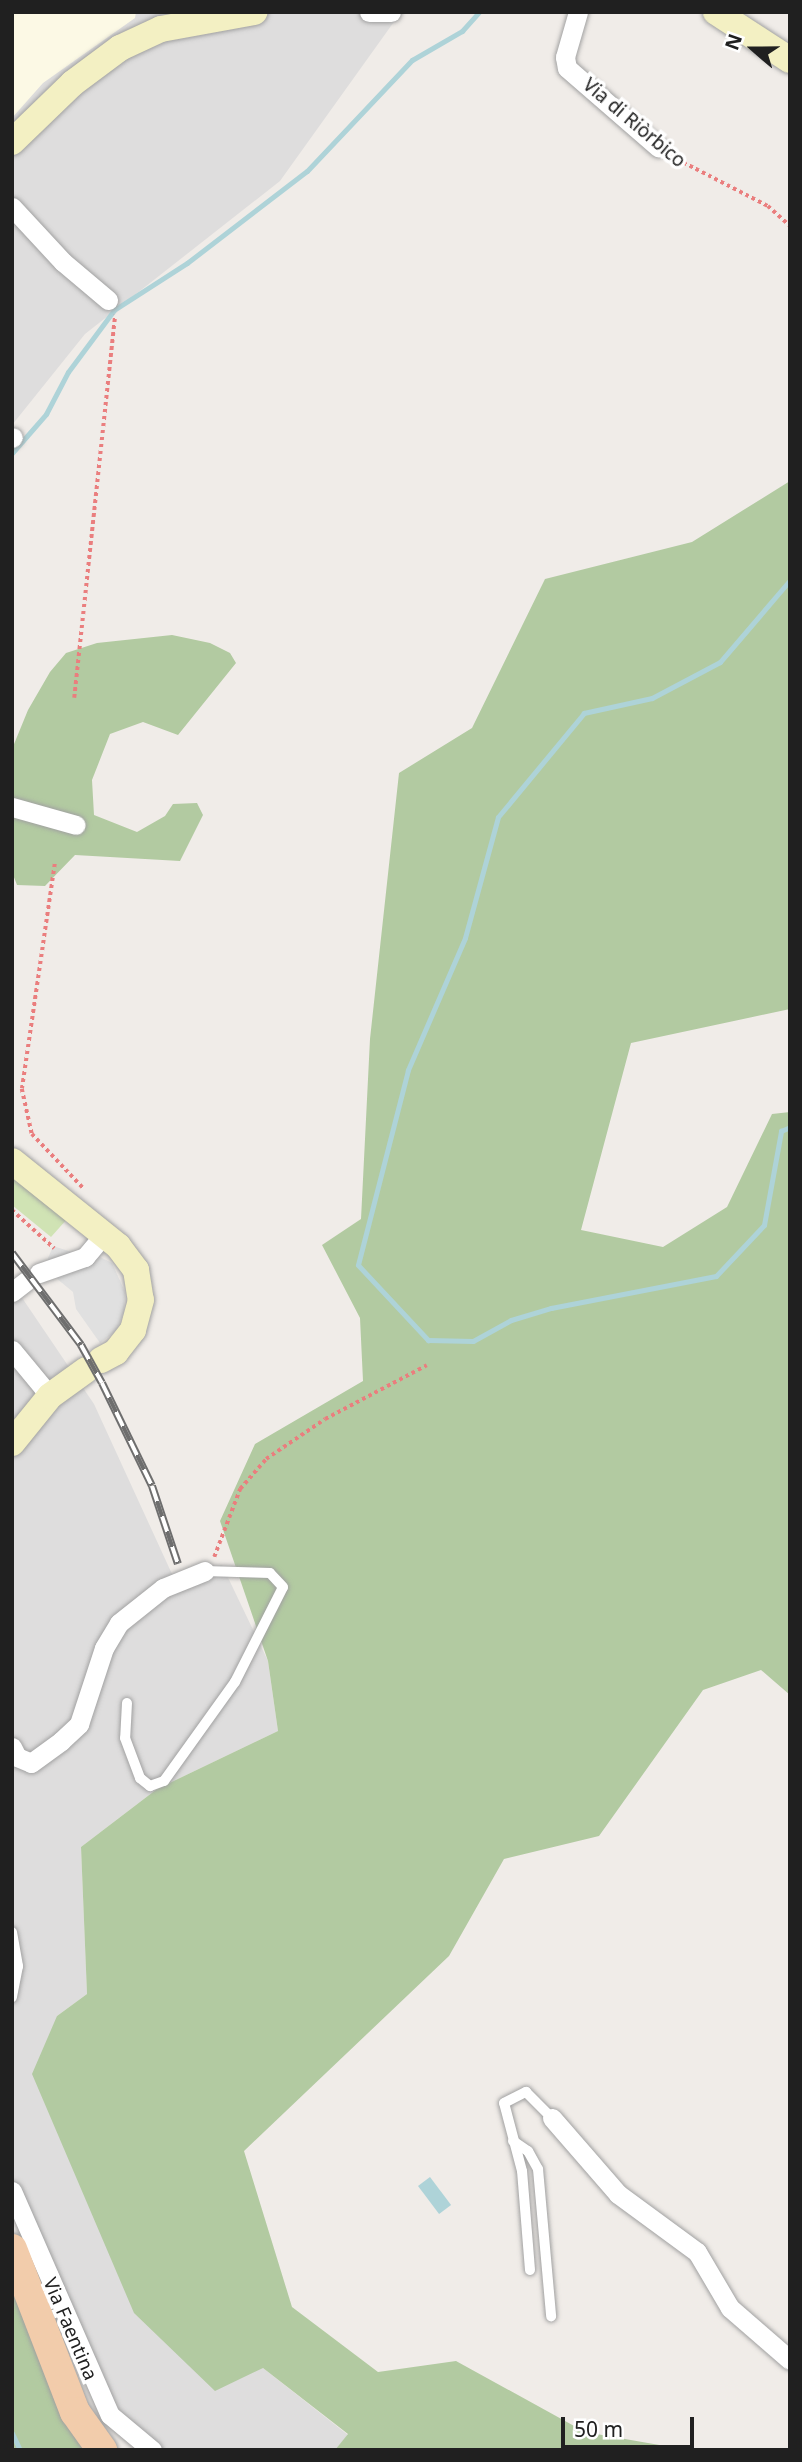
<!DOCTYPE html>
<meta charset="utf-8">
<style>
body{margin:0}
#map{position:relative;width:802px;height:2462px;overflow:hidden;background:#f0ece8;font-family:"Noto Sans",sans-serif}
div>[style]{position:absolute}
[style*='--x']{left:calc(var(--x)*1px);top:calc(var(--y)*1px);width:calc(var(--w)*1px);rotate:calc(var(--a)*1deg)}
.residential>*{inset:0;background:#dedddd}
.education>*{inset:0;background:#fcf9e5}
.grass>*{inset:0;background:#d0e3b4}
.forest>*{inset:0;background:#b2caa1}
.parking>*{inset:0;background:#e0e0e0}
.water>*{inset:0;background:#aed3d8;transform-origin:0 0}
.stream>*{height:5px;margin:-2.5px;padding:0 2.5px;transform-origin:2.5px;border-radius:2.5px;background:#aed3d8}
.path>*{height:3.5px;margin-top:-1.75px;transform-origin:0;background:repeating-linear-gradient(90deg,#ea7e7e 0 3.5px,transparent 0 7px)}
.roads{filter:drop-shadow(0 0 2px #a1a1a1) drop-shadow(0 0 2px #a1a1a1)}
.lane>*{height:10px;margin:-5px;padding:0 5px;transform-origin:5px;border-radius:5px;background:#fff}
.street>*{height:19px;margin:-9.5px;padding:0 9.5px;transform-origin:9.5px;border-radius:9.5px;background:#fff}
.secondary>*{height:26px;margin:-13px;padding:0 13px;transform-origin:13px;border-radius:13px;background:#f3f0c3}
.primary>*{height:30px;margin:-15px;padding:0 15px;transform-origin:15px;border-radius:15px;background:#f2ccab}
.rail>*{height:8px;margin-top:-4px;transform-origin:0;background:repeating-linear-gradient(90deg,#fff 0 16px,#6e6e6e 0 32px);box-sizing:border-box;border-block:2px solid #6e6e6e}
span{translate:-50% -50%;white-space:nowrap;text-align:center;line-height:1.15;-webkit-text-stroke:7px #fff;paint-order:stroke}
.street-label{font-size:19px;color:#202020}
.frame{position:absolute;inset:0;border:14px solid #202020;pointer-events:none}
.north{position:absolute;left:718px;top:14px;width:70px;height:70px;-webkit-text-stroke:5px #fff;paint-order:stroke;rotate:290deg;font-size:19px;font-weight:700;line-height:28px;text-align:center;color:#202020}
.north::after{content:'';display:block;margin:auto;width:24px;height:32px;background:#202020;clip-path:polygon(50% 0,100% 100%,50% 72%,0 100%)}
.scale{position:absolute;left:561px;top:2417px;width:133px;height:32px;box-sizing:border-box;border:4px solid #202020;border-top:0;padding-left:9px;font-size:21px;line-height:24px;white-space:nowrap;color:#202020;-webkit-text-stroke:5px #fff;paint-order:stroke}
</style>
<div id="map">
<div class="residential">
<i style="clip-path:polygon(12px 12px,401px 12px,280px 181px,85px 334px,12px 425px)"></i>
<i style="clip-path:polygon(12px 1283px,94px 1404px,172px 1574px,222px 1565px,268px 1661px,278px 1731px,157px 1789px,81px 1847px,87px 1994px,57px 2016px,263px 2368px,348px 2435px,335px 2450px,167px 2450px,152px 2445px,95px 2386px,12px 2184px)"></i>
</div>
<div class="education">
<i style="clip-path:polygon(12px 12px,136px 12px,135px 18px,43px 83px,12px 118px)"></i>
</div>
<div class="grass">
<i style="clip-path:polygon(12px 1172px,68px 1218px,51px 1237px,12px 1205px)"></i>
</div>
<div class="forest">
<i style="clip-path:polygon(790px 481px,790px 1009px,631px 1043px,581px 1230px,663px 1247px,727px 1207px,772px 1114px,790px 1112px,790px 1695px,761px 1670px,703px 1690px,599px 1836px,504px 1859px,449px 1956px,244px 2151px,292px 2307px,378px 2372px,456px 2361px,585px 2432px,688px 2450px,335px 2450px,348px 2434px,263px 2368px,215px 2391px,134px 2313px,32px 2074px,57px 2016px,87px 1994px,81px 1847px,157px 1789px,278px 1731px,268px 1661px,220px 1521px,255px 1444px,363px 1381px,360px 1318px,322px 1245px,361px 1219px,370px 1039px,399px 773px,472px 728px,545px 579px,692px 542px)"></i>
<i style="clip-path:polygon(172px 635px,210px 643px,230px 653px,236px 663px,178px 735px,143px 722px,110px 734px,92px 780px,94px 815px,137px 832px,165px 816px,173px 804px,197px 803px,203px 815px,180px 861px,75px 855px,45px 886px,17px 885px,12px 872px,12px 749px,28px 710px,50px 672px,66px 653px,97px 643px)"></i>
<i style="clip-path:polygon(12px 2274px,91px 2450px,12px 2450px)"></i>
</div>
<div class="parking">
<i style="clip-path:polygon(88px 1238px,103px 1251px,100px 1257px,112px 1263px,125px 1292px,124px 1312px,116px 1331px,100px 1343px,76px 1309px,73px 1292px,44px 1268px,53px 1246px,78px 1254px)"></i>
</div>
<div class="water">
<i style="left:430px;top:2177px;width:35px;height:15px;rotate:53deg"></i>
</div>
<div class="stream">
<i style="--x:12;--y:453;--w:52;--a:-48.9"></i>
<i style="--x:46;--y:414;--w:47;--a:-62.4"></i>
<i style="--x:68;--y:372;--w:77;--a:-53.4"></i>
<i style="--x:114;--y:310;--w:87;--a:-32.8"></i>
<i style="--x:187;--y:263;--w:151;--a:-37.5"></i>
<i style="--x:307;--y:171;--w:153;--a:-46.6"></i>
<i style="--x:412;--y:60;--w:58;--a:-30.1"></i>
<i style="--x:462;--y:31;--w:25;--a:-48"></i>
<i style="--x:790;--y:580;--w:108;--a:130.5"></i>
<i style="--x:720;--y:662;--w:77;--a:152.1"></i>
<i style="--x:652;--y:698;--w:70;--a:167.6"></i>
<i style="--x:584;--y:713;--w:135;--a:129.6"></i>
<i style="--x:498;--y:817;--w:125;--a:105.3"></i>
<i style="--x:465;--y:938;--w:144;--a:113.4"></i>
<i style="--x:408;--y:1070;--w:201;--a:104.4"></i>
<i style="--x:358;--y:1265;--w:103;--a:47"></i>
<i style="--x:428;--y:1340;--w:45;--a:1.3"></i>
<i style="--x:473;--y:1341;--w:43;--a:-28.9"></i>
<i style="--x:511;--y:1320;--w:42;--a:-16.7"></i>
<i style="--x:551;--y:1308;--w:168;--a:-11"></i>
<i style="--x:716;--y:1276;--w:70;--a:-46.7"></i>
<i style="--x:764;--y:1225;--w:96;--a:-79.7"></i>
<i style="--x:781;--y:1131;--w:10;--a:-24"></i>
<i style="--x:12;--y:2433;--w:19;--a:65"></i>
</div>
<div class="path">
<i style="--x:671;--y:156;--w:109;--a:27.3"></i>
<i style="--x:768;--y:206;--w:30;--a:42"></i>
<i style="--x:74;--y:698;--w:385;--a:-83.9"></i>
<i style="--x:55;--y:864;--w:227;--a:98.3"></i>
<i style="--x:22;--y:1089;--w:46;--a:77.5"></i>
<i style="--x:32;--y:1134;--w:74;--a:46.6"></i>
<i style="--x:12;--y:1210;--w:57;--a:42.1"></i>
<i style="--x:214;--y:1557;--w:73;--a:-69.1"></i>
<i style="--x:240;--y:1489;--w:40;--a:-49"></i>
<i style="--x:266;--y:1459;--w:71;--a:-34.1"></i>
<i style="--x:325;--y:1419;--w:115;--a:-27.9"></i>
</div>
<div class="roads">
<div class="lane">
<i style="--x:127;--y:1703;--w:35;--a:93"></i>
<i style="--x:125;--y:1738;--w:43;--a:69.4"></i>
<i style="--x:140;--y:1778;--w:13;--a:39"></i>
<i style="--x:150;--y:1786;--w:15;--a:-20"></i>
<i style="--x:164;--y:1781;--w:122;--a:-54.4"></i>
<i style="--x:235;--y:1682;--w:106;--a:-63.2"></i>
<i style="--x:283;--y:1587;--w:19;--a:-133"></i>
<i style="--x:270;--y:1573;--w:65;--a:-178.2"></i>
<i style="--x:12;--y:1932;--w:35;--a:80"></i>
<i style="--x:18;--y:1966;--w:32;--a:101"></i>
<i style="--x:513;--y:2141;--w:18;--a:34"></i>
<i style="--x:528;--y:2151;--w:21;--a:61"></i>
<i style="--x:538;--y:2169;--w:148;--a:84.9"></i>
<i style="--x:530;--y:2270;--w:99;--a:-94.6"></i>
<i style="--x:522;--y:2171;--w:70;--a:-104.8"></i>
<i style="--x:504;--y:2103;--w:25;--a:-27"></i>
<i style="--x:526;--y:2092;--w:37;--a:45"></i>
</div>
<div class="street">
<i style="--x:369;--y:12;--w:22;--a:0"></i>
<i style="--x:578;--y:12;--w:47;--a:106.1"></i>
<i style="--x:565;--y:57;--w:11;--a:80"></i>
<i style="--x:567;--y:68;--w:121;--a:41"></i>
<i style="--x:12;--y:207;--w:75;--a:47.2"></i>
<i style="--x:63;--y:262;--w:59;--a:40.2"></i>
<i style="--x:12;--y:438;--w:1;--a:-45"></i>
<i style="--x:12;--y:807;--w:66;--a:15.7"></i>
<i style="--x:39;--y:1273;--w:49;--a:-19.2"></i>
<i style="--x:85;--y:1257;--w:30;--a:-50"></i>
<i style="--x:12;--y:1292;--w:18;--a:-38"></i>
<i style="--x:12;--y:1350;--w:60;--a:50.4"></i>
<i style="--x:12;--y:1747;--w:11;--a:63"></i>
<i style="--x:17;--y:1757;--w:15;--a:23"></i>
<i style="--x:31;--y:1763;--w:37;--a:-36"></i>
<i style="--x:61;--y:1741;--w:25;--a:-43"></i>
<i style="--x:79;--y:1724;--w:80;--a:-71.8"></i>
<i style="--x:104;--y:1648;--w:29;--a:-59"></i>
<i style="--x:119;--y:1623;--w:56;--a:-38.5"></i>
<i style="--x:163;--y:1588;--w:45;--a:-22"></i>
<i style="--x:552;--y:2118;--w:101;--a:49"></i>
<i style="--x:618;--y:2194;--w:98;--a:36.3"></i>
<i style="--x:697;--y:2252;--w:65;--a:59.5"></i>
<i style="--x:730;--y:2308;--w:79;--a:40.9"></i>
<i style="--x:12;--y:2191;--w:244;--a:66.4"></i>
<i style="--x:110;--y:2415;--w:55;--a:39.8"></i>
</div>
<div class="secondary">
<i style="--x:716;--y:12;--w:88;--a:33"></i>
<i style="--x:12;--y:142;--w:85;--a:-44"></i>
<i style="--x:73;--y:83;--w:59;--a:-36.7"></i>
<i style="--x:120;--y:48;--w:45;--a:-24.9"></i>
<i style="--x:161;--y:29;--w:95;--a:-10.4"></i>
<i style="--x:12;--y:1161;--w:136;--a:38.7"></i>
<i style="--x:118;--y:1246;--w:30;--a:53"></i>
<i style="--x:136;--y:1270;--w:30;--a:81"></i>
<i style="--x:141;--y:1300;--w:31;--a:105"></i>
<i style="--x:133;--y:1330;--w:28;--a:128"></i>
<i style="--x:116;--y:1352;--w:17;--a:152"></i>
<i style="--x:12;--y:1443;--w:60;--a:-51"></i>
<i style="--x:50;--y:1396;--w:44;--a:-35.8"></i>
</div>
<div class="primary">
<i style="--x:12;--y:2249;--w:175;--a:68.9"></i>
<i style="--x:75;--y:2412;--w:47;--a:54.6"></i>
</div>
</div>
<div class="rail">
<i style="--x:12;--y:1253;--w:115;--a:53.1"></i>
<i style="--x:81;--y:1345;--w:43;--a:61.1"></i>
<i style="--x:102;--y:1383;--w:114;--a:64.1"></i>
<i style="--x:152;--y:1486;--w:82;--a:71.6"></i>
</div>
<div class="street-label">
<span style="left:634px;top:123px;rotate:40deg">Via di Riòrbico</span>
<span style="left:70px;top:2329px;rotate:67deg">Via Faentina</span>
</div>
<div class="frame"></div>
<div class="north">N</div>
<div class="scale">50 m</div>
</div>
